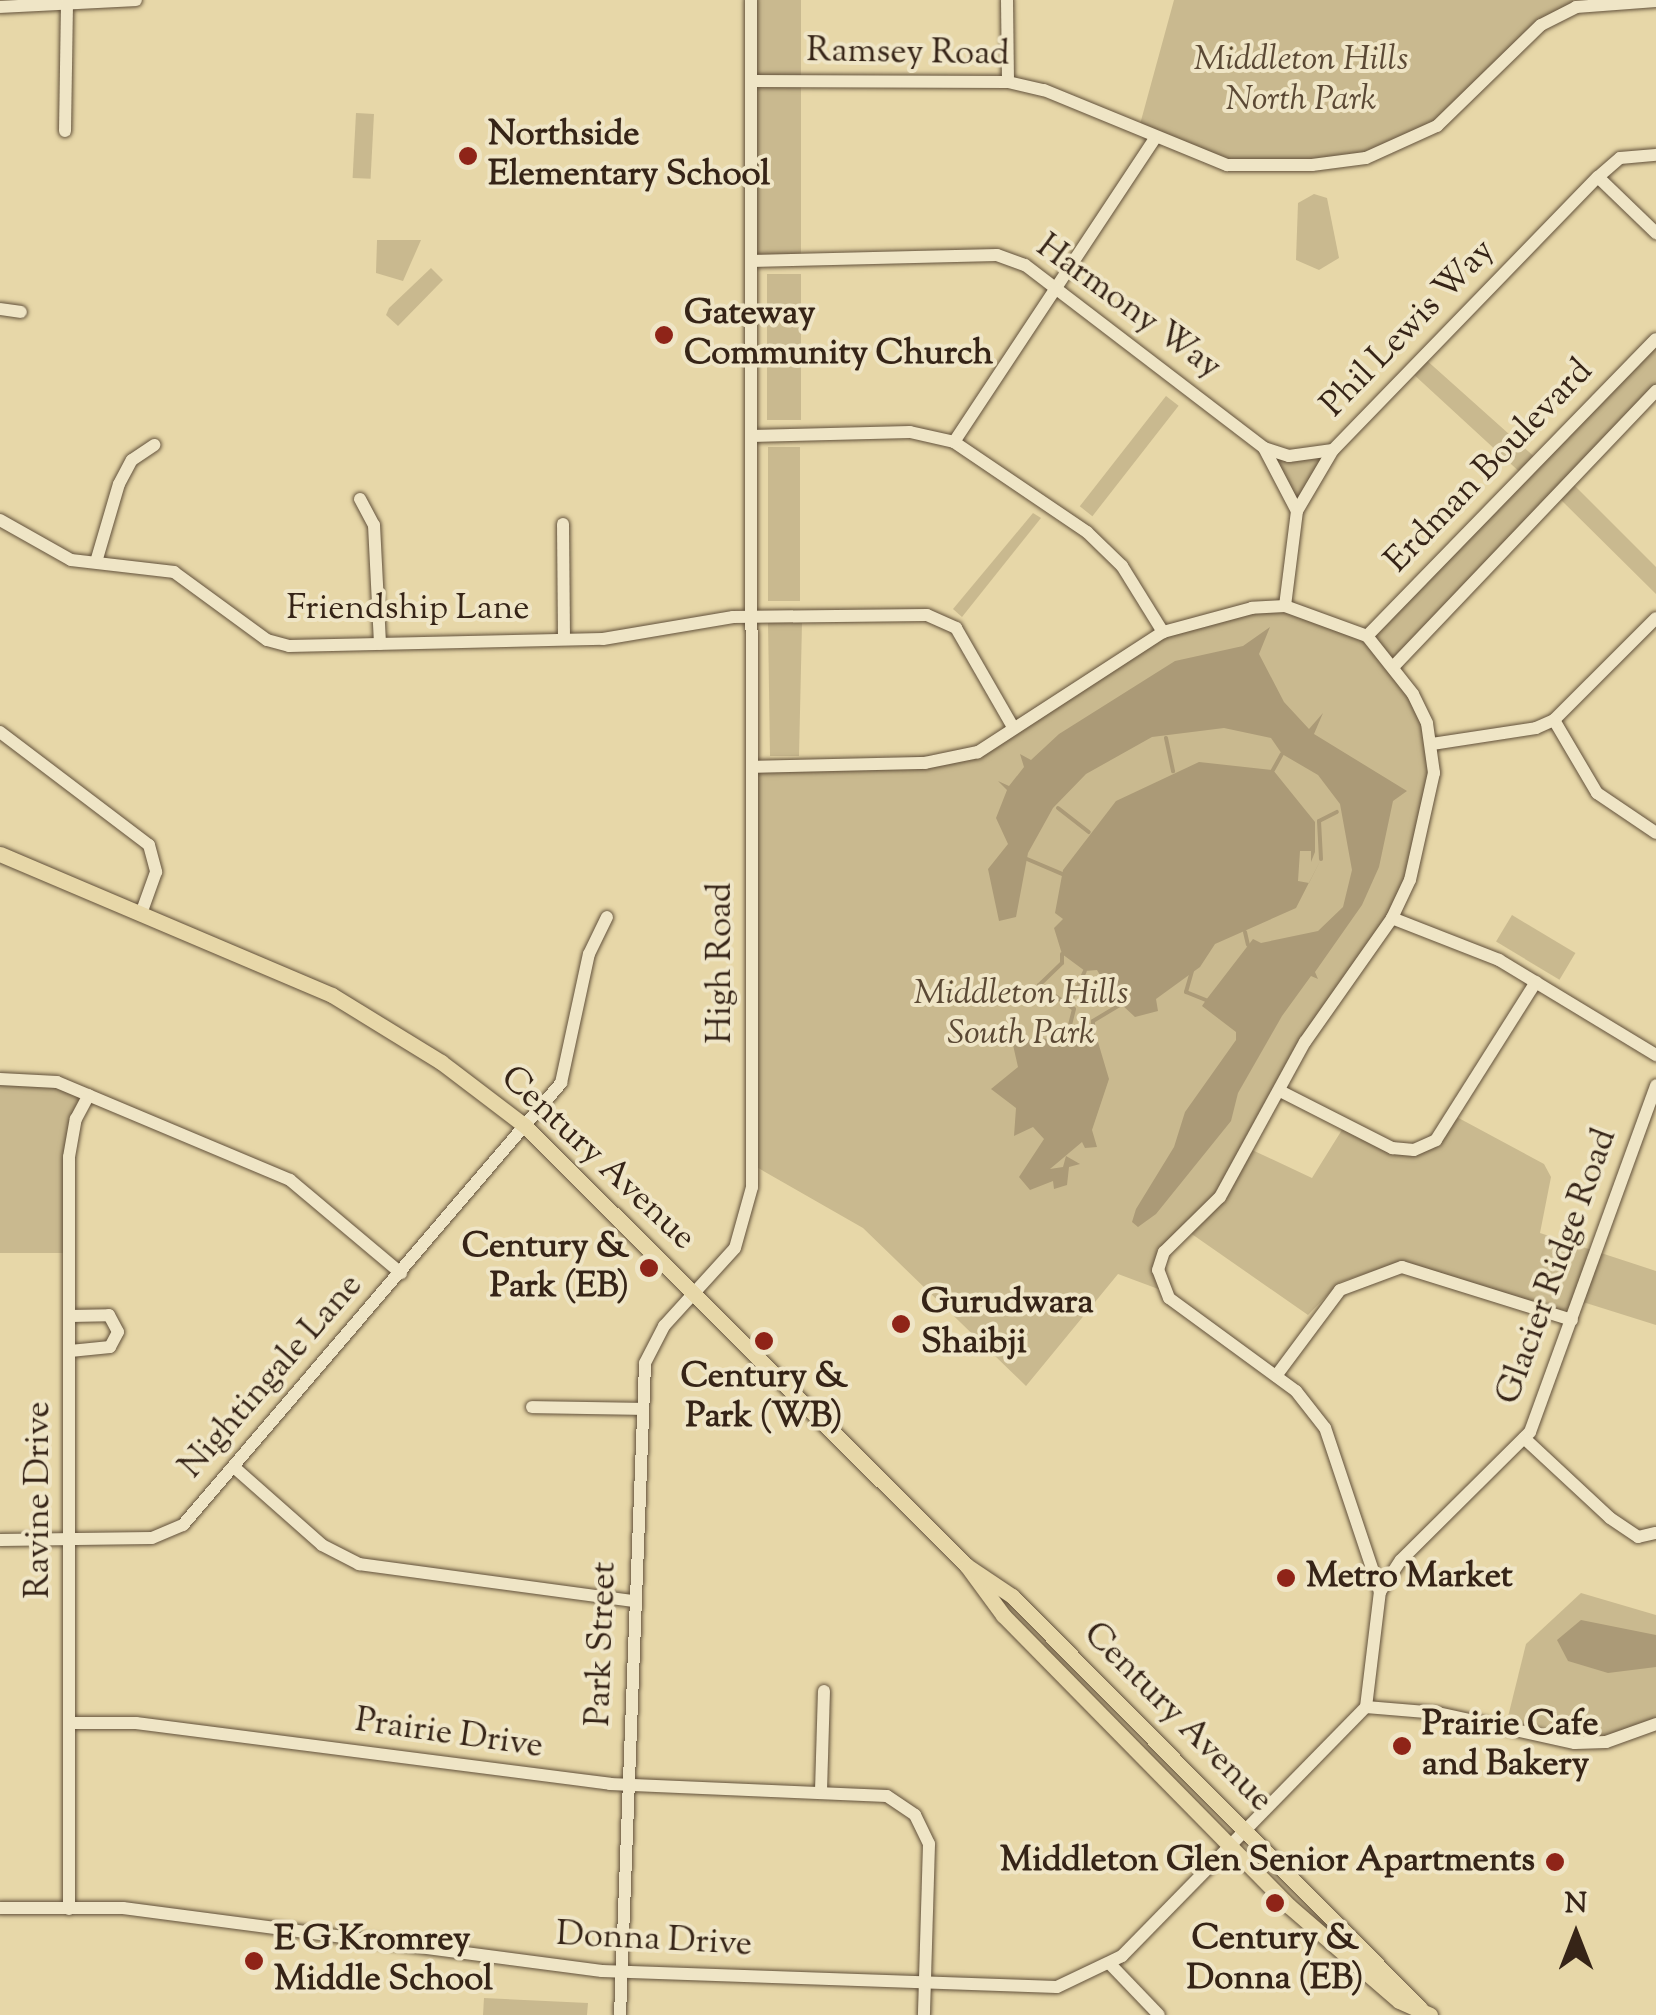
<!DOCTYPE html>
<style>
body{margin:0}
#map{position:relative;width:1656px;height:2015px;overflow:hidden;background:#e7d7a8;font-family:"Sorts Mill Goudy",serif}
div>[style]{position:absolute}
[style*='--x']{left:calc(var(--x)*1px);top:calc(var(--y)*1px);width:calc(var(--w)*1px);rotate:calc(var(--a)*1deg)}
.green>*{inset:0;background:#c9b98f;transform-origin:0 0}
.water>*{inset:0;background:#ab9a77}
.stream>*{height:4px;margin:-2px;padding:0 2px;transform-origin:2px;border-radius:2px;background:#ab9a77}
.roads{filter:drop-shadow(0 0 2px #62513b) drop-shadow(0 0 2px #62513b)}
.minor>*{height:12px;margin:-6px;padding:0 6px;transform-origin:6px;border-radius:6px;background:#efe5c6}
.major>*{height:15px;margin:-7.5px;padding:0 7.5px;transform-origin:7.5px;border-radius:7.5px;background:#e7d7a8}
.dots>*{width:28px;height:28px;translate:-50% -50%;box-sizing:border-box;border:5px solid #efe5c6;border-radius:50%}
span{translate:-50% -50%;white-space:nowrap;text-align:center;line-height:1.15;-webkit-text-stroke:8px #efe5c6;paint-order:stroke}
.street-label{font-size:35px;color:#362417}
.park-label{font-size:35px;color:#5b4935;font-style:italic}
.poi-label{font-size:35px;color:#362417;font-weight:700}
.left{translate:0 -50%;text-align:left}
.right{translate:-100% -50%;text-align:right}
.north{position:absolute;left:1526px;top:1885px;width:100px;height:100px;-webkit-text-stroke:8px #efe5c6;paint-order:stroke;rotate:0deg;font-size:28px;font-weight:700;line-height:40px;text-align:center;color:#362417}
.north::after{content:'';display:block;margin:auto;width:35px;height:45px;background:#362417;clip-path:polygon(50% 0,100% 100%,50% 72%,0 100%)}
</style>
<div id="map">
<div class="green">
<i style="left:751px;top:0;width:50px;height:261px"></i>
<i style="clip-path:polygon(1174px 0,1573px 0,1576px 7px,1541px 25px,1437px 126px,1366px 158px,1227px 165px,1139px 128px)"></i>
<i style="left:356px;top:113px;width:18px;height:65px;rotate:3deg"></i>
<i style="clip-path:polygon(1314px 194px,1327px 198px,1339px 258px,1319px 270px,1296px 260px,1298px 203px)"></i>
<i style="clip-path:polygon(377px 240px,421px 240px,403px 281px,376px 273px)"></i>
<i style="clip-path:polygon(431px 268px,443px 280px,398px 326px,386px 315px,389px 308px)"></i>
<i style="left:801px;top:274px;width:146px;height:34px;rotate:90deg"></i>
<i style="clip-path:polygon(1656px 339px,1656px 391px,1570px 481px,1656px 567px,1656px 594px,1556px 495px,1394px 665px,1413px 694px,1434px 773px,1410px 880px,1305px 1042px,1250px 1149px,1312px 1178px,1345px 1125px,1392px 1148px,1436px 1139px,1453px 1115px,1544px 1164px,1551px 1177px,1540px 1233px,1656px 1271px,1656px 1325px,1586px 1303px,1560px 1311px,1400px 1262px,1340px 1282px,1308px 1315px,1186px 1230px,1164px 1252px,1161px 1290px,1118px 1274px,1026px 1386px,863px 1228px,753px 1165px,752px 767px,978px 752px,1163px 632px,1285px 606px,1367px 635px,1524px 476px,1411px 372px,1424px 358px,1538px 460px)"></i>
<i style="left:1166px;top:396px;width:16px;height:140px;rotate:38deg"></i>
<i style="left:768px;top:447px;width:32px;height:154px"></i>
<i style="clip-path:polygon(1264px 448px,1289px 456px,1333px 450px,1297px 511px)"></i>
<i style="clip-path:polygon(1033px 513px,1041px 518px,962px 617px,953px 609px)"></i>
<i style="clip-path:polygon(768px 623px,802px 623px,799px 756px,770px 756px)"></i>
<i style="left:1512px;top:915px;width:74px;height:31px;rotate:31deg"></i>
<i style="clip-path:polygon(0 1079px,51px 1081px,89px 1095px,76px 1119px,70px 1253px,0 1253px)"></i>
<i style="clip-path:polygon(1581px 1593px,1656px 1615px,1656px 1724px,1606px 1742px,1505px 1729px,1526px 1644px)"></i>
<i style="clip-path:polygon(484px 1998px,588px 2003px,587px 2015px,483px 2015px)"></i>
</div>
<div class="water">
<i style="clip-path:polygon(1270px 627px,1259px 654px,1284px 702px,1309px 729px,1323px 713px,1314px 734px,1407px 791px,1393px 801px,1379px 867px,1362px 905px,1315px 972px,1318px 979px,1311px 976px,1282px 1016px,1238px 1093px,1231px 1121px,1156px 1214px,1138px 1227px,1132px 1222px,1136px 1209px,1174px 1147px,1185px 1112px,1236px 1040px,1236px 1032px,1202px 1006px,1206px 1000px,1253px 939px,1261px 943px,1318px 931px,1343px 907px,1352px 870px,1340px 804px,1318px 775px,1282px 754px,1271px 738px,1224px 728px,1152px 737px,1086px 774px,1053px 808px,1028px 853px,1016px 917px,999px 921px,988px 869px,1008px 844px,996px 818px,1007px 790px,998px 781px,1009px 786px,1024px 767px,1020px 754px,1031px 760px,1059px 734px,1175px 661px,1243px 646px)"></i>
<i style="clip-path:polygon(1199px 762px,1273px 770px,1315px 822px,1315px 852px,1311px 862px,1311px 851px,1300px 851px,1298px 881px,1309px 883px,1321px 859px,1296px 908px,1215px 944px,1200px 967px,1156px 999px,1158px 1011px,1135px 1017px,1121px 1004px,1112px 977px,1104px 982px,1097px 970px,1085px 971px,1062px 954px,1054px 928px,1063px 919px,1055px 913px,1063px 870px,1116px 801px)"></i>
<i style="clip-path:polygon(1035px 1038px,1098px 1042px,1109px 1079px,1092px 1130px,1097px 1147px,1085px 1148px,1082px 1142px,1050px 1169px,1063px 1167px,1066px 1156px,1080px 1164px,1069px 1167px,1067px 1185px,1054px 1189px,1053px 1181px,1030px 1190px,1019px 1177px,1044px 1139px,1033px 1127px,1014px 1136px,1016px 1108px,991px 1089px,1018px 1067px,1013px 1045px)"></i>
<i style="clip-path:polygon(1581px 1620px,1656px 1635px,1656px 1667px,1608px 1673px,1568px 1661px,1557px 1640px)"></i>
</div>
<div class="stream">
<i style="--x:1166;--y:738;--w:34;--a:78"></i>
<i style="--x:1273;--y:770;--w:18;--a:-61"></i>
<i style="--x:1058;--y:808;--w:39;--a:38"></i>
<i style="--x:1027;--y:859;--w:38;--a:23"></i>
<i style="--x:1321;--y:859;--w:38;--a:-93"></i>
<i style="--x:1319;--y:821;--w:20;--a:-27"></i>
<i style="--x:1245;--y:932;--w:13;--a:77"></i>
<i style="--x:1062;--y:954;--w:9;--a:90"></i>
<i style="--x:1062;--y:963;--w:32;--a:136"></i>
<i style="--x:1039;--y:985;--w:42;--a:34.4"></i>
<i style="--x:1074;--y:1009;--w:34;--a:104"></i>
<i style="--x:1192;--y:971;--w:22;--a:106"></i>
<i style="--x:1186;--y:992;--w:22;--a:22"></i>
<i style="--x:1070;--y:1003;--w:35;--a:-65"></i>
<i style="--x:1093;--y:1041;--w:20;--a:-90"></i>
<i style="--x:1093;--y:1021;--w:33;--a:-31"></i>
</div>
<div class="roads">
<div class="minor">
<i style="--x:1007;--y:0;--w:82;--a:89.3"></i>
<i style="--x:0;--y:7;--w:136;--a:-2.9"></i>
<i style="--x:751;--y:81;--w:257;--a:0.2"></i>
<i style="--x:1008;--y:82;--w:37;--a:13"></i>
<i style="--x:1044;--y:90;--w:198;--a:22.3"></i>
<i style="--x:1227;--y:165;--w:85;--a:0"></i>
<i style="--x:1312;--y:165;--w:54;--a:-7.4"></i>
<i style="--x:1366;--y:158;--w:78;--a:-24.3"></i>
<i style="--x:1437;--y:126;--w:145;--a:-44.2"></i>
<i style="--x:1541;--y:25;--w:39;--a:-27"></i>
<i style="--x:1576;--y:7;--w:80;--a:-4.3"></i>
<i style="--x:65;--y:131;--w:128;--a:-89.1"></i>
<i style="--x:1598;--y:177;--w:81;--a:44"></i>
<i style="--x:751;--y:261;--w:246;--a:-1.4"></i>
<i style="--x:997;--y:255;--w:30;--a:20"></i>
<i style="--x:1025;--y:265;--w:301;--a:37.4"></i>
<i style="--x:1264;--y:448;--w:71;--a:62.4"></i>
<i style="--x:0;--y:309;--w:21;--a:8"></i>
<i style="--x:751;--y:436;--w:159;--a:-1.4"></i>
<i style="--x:910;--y:432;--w:45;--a:12.8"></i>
<i style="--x:954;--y:442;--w:161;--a:34.1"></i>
<i style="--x:1087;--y:532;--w:49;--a:44.2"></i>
<i style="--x:1122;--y:566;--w:78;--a:58.2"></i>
<i style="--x:954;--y:442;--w:366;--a:-56.5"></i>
<i style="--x:1264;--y:448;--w:26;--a:18"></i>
<i style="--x:1289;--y:456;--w:44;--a:-7.8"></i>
<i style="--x:360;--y:499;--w:30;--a:62"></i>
<i style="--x:374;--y:525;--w:119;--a:87.1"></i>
<i style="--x:0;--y:520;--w:81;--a:29.4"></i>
<i style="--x:71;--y:560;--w:104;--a:6.6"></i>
<i style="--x:174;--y:572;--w:115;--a:36.2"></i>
<i style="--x:267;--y:640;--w:23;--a:15"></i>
<i style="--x:289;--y:646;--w:314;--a:-1.3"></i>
<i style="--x:603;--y:639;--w:132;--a:-9.6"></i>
<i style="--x:733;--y:617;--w:194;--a:-0.6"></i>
<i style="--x:927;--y:615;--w:32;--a:24"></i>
<i style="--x:956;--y:628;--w:114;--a:60.1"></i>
<i style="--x:563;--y:524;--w:115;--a:89.5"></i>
<i style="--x:96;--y:562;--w:81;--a:-73.6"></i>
<i style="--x:119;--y:484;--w:27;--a:-62"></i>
<i style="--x:132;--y:460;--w:27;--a:-34"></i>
<i style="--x:1285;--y:606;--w:96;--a:-82.8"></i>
<i style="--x:1297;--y:511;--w:71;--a:-59.5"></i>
<i style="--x:1333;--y:450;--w:380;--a:-45.9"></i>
<i style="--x:1598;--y:177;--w:29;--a:-41"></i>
<i style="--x:1620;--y:158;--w:36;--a:-5"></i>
<i style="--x:1367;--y:636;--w:414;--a:-45.8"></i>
<i style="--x:1394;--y:666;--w:380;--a:-46.4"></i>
<i style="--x:1554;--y:720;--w:85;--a:59.5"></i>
<i style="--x:1597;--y:793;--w:71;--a:34.1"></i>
<i style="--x:0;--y:732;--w:187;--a:37.2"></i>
<i style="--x:149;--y:845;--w:28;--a:75"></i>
<i style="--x:156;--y:872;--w:41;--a:109.7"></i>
<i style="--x:1432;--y:744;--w:105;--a:-8.7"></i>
<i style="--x:1536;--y:728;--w:20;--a:-24"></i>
<i style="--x:1554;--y:720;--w:144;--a:-45"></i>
<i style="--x:1392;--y:918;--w:115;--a:21.4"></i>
<i style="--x:1499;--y:960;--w:184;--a:31.2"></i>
<i style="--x:0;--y:1079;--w:57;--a:3"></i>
<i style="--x:57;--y:1082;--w:253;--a:22.8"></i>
<i style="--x:290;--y:1180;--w:145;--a:40"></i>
<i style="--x:1280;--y:1091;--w:126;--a:27"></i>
<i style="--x:1392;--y:1148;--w:22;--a:5"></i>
<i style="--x:1414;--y:1150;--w:24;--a:-24"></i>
<i style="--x:1436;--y:1140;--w:187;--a:-57.7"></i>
<i style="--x:70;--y:1316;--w:39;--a:-1"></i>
<i style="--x:109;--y:1315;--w:19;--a:62"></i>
<i style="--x:118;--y:1332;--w:17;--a:118"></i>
<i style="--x:110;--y:1347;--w:40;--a:174.3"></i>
<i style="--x:1276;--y:1376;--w:107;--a:-53.3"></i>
<i style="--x:1340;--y:1290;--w:66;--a:-20.4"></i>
<i style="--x:1402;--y:1267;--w:178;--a:17.3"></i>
<i style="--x:532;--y:1407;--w:110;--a:1"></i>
<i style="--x:1524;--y:1438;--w:117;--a:42.9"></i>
<i style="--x:1610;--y:1518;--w:34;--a:34"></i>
<i style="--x:1638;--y:1537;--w:18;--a:-13"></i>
<i style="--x:235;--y:1468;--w:116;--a:41.5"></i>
<i style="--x:322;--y:1545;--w:42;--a:27.2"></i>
<i style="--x:359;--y:1564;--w:277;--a:7.7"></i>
<i style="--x:0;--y:1540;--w:152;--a:-0.8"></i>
<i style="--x:152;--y:1538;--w:34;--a:-23"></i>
<i style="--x:183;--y:1525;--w:582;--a:-49.46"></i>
<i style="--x:561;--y:1083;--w:132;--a:-77.8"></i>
<i style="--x:589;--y:954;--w:41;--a:-64.1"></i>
<i style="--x:1380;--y:1592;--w:38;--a:-57"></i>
<i style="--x:1401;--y:1560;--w:182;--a:-44.8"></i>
<i style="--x:1530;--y:1432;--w:369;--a:-70"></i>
<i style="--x:1366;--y:1707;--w:72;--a:4.8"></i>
<i style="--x:1438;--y:1713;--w:140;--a:12.4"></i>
<i style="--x:1575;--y:1743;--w:31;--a:-2"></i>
<i style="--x:1606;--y:1742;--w:53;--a:-19.8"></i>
<i style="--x:69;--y:1723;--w:67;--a:0"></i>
<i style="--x:136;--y:1723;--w:478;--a:7.3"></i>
<i style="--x:610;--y:1784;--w:277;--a:2.5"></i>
<i style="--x:887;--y:1796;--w:34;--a:34"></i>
<i style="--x:915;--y:1815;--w:32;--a:64"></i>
<i style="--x:929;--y:1844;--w:171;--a:91.7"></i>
<i style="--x:821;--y:1791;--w:100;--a:-88.3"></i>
<i style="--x:0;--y:1908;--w:123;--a:0"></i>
<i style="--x:123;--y:1908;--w:483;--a:7.5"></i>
<i style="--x:602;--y:1971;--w:455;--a:2"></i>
<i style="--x:1057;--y:1987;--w:72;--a:-25.5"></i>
<i style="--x:1122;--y:1956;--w:349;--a:-45.6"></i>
<i style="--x:1366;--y:1707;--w:116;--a:-83.1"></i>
<i style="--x:1380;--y:1592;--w:173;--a:-108.5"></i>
<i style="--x:1325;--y:1428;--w:47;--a:-128.1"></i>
<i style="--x:1296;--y:1391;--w:157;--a:-143.8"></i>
<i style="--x:1169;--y:1298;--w:30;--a:-111"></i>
<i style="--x:1158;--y:1270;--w:19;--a:-72"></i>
<i style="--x:1164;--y:1252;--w:78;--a:-44.5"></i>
<i style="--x:1220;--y:1197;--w:177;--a:-61.3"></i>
<i style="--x:1305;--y:1042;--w:151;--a:-54.9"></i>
<i style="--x:1392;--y:918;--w:42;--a:-64.7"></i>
<i style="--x:1410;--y:880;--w:110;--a:-77.4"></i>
<i style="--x:1434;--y:773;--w:50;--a:-98"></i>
<i style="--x:1427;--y:723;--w:32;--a:-116"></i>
<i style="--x:1413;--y:694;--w:74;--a:-128.4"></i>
<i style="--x:1367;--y:636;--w:87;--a:-159.9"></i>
<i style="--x:1285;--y:606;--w:33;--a:177"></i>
<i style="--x:1252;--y:608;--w:92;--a:164.9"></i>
<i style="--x:1163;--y:632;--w:221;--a:147"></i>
<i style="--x:978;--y:752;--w:54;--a:168.3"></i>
<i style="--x:925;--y:763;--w:173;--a:178.7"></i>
<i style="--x:69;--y:1909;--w:752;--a:-90"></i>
<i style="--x:69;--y:1157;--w:39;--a:-80"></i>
<i style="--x:76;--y:1119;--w:27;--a:-62"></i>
<i style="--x:1111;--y:1965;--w:69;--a:46.2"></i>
<i style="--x:620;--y:2015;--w:652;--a:-87.8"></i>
<i style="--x:645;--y:1363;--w:42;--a:-62.8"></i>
<i style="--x:664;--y:1326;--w:105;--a:-47.7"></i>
<i style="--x:735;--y:1248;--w:63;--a:-74.4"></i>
<i style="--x:752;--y:1187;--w:1187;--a:-90.05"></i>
</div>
<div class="major">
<i style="--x:0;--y:854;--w:361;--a:23"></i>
<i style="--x:332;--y:995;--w:128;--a:31.6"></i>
<i style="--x:441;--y:1062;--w:106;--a:37.3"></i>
<i style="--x:525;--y:1126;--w:624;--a:44.87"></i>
<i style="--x:967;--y:1566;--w:61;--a:53.7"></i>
<i style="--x:1003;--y:1615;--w:408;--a:45.5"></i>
<i style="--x:1289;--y:1906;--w:145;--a:40.8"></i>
<i style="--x:1399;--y:2001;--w:34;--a:24"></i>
<i style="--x:967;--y:1566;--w:54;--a:33.7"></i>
<i style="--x:1012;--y:1596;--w:580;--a:45.28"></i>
</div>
</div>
<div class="dots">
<i style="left:468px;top:156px;background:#8f2418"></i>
<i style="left:664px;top:335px;background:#8f2418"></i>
<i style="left:649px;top:1268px;background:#8f2418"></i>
<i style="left:901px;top:1324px;background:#8f2418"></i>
<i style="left:764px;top:1341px;background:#8f2418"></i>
<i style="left:1286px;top:1578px;background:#8f2418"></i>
<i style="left:1402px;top:1746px;background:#8f2418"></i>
<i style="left:1555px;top:1862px;background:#8f2418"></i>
<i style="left:1275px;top:1903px;background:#8f2418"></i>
<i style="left:254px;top:1961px;background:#8f2418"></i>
</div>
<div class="street-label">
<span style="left:908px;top:54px;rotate:1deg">Ramsey Road</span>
<span style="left:1128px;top:308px;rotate:36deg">Harmony Way</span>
<span style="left:1409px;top:329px;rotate:-46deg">Phil Lewis Way</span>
<span style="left:1490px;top:467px;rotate:-46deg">Erdman Boulevard</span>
<span style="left:408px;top:610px">Friendship Lane</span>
<span style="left:722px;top:963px;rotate:-90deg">High Road</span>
<span style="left:597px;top:1159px;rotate:43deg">Century Avenue</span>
<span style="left:1558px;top:1267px;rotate:-70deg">Glacier Ridge Road</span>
<span style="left:272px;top:1377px;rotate:-49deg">Nightingale Lane</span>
<span style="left:40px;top:1500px;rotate:-90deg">Ravine Drive</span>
<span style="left:603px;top:1644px;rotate:-88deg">Park Street</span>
<span style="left:1177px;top:1718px;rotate:45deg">Century Avenue</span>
<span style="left:449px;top:1735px;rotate:8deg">Prairie Drive</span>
<span style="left:654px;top:1941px;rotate:3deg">Donna Drive</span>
</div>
<div class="park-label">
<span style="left:1301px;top:81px">Middleton Hills<br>North Park</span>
<span style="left:1021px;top:1015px">Middleton Hills<br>South Park</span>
</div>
<div class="poi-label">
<span class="left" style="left:488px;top:156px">Northside<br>Elementary School</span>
<span class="left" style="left:684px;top:335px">Gateway<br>Community Church</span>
<span class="right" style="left:629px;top:1268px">Century &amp;<br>Park (EB)</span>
<span class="left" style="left:921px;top:1324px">Gurudwara<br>Shaibji</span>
<span style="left:764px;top:1398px">Century &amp;<br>Park (WB)</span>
<span class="left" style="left:1306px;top:1578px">Metro Market</span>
<span class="left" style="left:1422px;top:1746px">Prairie Cafe<br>and Bakery</span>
<span class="right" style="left:1535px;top:1862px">Middleton Glen Senior Apartments</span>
<span style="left:1275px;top:1960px">Century &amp;<br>Donna (EB)</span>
<span class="left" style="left:274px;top:1961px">E G Kromrey<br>Middle School</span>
</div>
<div class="north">N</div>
</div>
